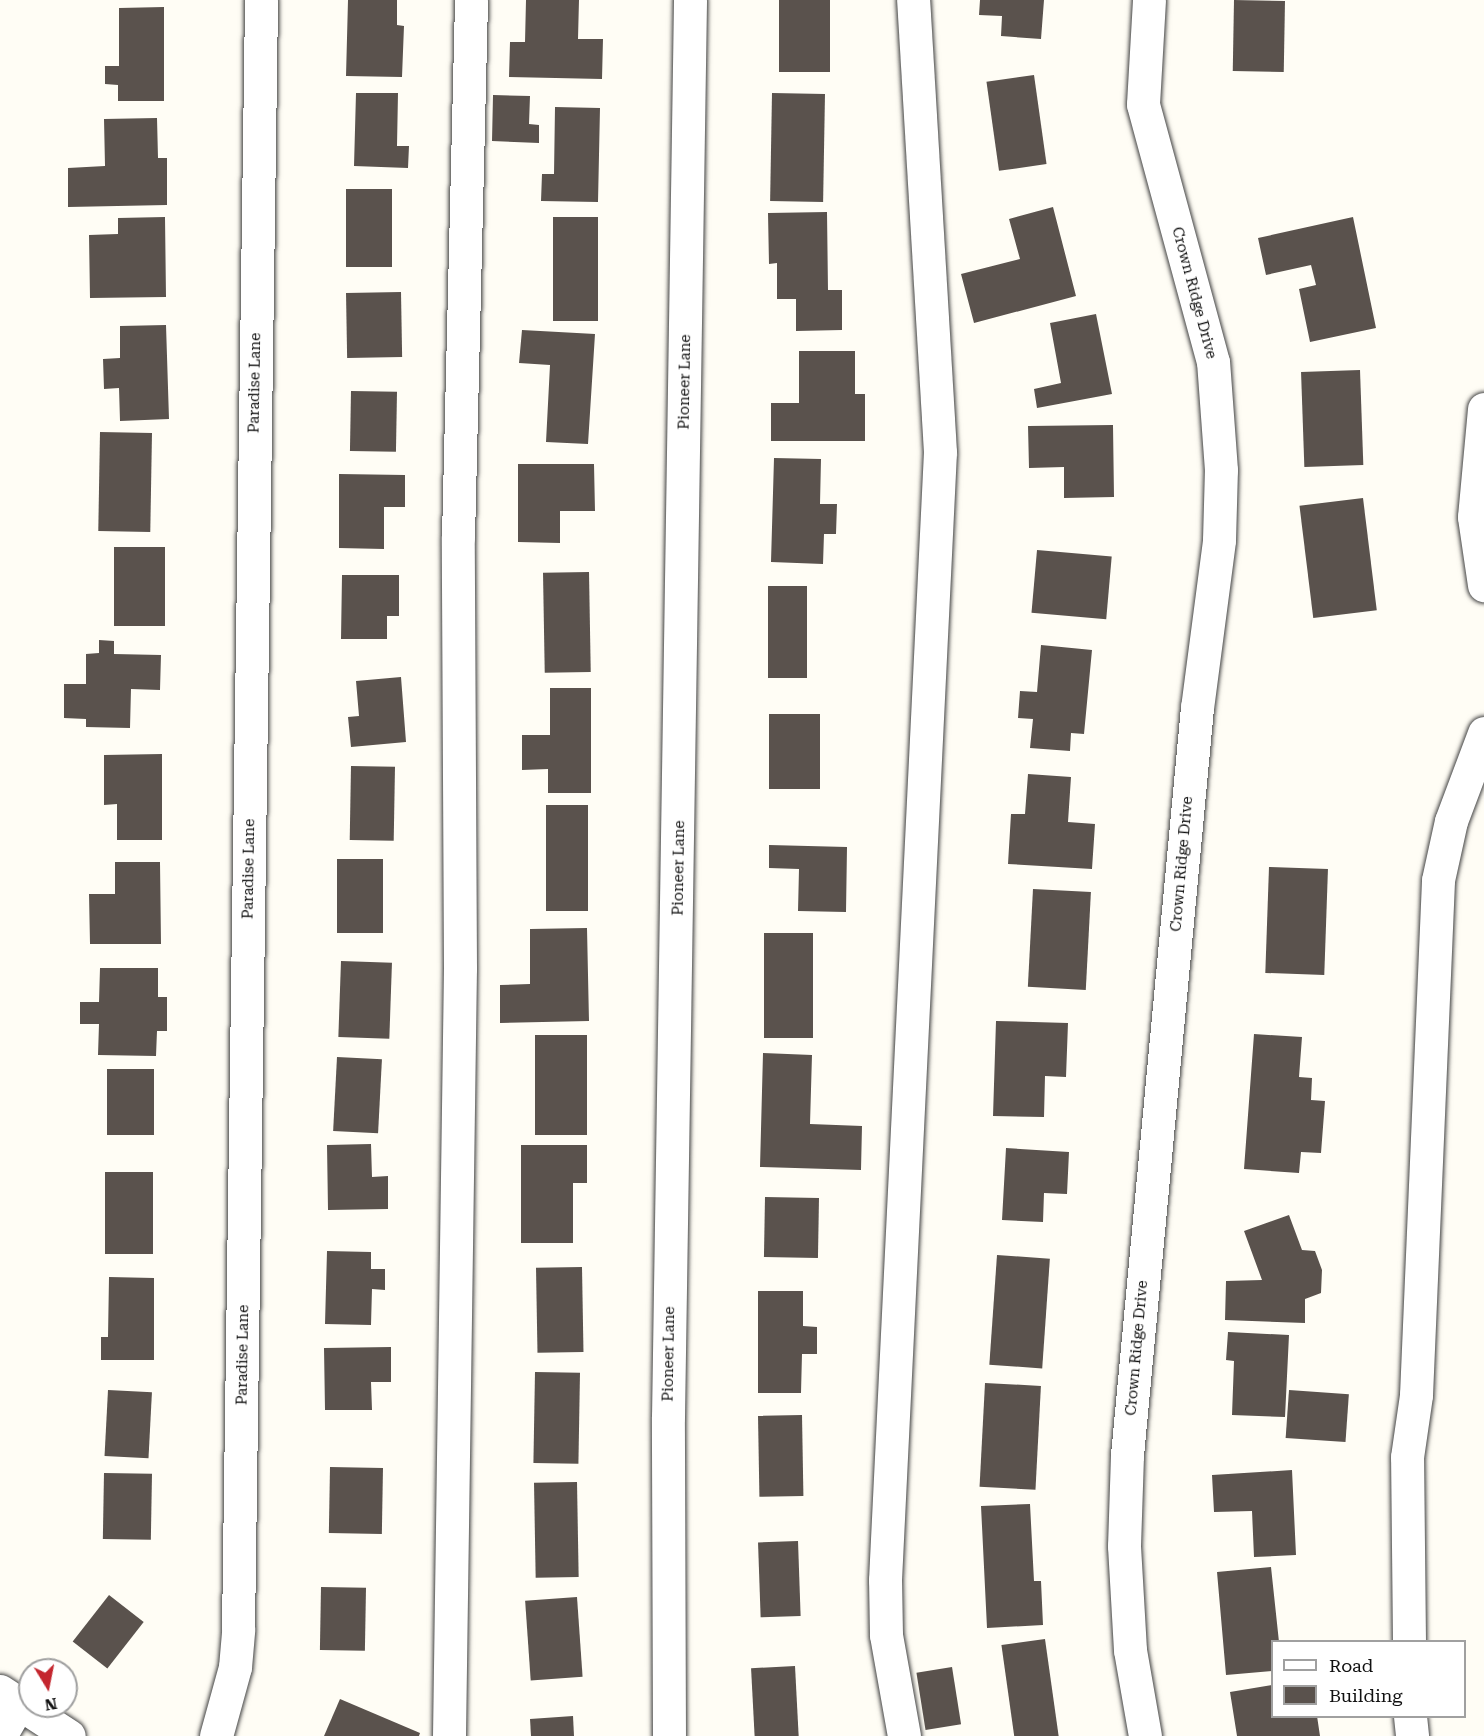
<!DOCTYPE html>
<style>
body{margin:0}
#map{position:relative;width:1484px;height:1736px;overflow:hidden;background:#fffdf5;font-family:"Roboto Serif",serif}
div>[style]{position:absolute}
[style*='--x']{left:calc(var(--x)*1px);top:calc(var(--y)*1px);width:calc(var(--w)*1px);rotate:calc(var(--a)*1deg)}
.building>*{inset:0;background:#5a524d;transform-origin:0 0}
.roads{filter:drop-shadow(0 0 2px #444) drop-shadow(0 0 2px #444)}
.minor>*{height:33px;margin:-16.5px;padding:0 16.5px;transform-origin:16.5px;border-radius:16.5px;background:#fff}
span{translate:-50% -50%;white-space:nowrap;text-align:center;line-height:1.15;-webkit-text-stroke:6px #fff;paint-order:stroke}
.street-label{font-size:15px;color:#111}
.legend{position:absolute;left:1271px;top:1640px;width:195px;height:78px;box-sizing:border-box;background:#fff;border:2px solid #a0a0a0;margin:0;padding:8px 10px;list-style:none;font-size:18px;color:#111}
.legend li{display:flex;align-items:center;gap:12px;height:30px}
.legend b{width:30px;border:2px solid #a0a0a0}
.north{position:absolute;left:18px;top:1658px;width:60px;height:60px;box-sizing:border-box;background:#fff;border:2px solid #a0a0a0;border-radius:50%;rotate:170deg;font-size:16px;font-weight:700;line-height:24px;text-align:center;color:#111}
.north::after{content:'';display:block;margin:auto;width:21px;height:27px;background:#c4262e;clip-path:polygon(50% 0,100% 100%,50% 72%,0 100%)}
</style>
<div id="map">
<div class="building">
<i style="clip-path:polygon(348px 0,397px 0,397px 25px,404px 26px,402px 77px,346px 76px)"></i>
<i style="clip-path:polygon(526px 0,579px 0,578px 39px,603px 39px,602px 79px,509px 77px,510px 42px,525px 42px)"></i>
<i style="left:779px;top:0;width:51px;height:72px"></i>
<i style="clip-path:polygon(980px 0,1044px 0,1041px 39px,1001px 36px,1002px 16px,979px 15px)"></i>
<i style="left:1234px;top:0;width:51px;height:71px;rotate:1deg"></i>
<i style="clip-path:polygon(164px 7px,164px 101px,118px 101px,118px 85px,105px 84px,105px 66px,119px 66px,119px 8px)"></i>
<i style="left:1034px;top:75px;width:90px;height:48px;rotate:82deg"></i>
<i style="clip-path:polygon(356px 93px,398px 93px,397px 146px,409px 146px,408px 168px,354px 166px)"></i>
<i style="left:772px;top:93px;width:53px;height:108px;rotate:1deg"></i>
<i style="clip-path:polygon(493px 95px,530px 96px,529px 124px,539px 125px,539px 143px,492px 141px)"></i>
<i style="clip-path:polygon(555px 107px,600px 108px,598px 202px,541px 201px,542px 174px,554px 174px)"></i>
<i style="clip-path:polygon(157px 118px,158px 158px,167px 158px,167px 205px,68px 207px,68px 168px,105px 166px,104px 119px)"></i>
<i style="left:346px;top:189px;width:46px;height:78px"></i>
<i style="clip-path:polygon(1053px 207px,1076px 296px,974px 323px,961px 274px,1020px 259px,1009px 219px)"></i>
<i style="clip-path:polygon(827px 212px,828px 290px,842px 290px,842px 330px,796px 331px,796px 299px,777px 299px,777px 263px,769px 264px,768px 213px)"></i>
<i style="clip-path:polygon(165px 217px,166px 297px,90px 298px,89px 235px,118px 234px,118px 218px)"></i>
<i style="left:553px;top:217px;width:45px;height:104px"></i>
<i style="clip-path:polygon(1353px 217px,1376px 328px,1310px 342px,1299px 289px,1316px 285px,1311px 265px,1266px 275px,1258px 238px)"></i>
<i style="left:401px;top:292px;width:65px;height:55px;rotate:89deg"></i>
<i style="clip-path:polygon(1096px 314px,1112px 394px,1037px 408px,1034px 389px,1061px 383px,1050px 323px)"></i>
<i style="clip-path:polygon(166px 325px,169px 419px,120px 421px,119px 388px,104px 389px,103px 359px,120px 358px,120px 326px)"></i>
<i style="clip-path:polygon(522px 330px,595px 334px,588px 444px,546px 442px,550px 365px,519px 363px)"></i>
<i style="clip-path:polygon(799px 351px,855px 351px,855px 394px,865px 394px,865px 441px,771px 441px,771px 403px,799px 403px)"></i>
<i style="left:1360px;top:370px;width:95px;height:59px;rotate:88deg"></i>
<i style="left:351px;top:391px;width:46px;height:60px;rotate:1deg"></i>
<i style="clip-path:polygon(1113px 425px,1114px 497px,1064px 498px,1064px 467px,1029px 468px,1028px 426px)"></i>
<i style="left:100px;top:432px;width:52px;height:99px;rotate:1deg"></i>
<i style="clip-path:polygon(774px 458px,821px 459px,820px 504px,837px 504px,836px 534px,824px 534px,823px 564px,771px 562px)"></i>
<i style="clip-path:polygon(518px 464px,594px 464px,595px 511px,560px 511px,560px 543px,518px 542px)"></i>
<i style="clip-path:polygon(339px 474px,405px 475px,405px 507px,384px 507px,384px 549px,339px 548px)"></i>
<i style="left:1363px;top:498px;width:113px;height:64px;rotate:83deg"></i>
<i style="left:114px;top:547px;width:51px;height:79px"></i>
<i style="left:1037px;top:550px;width:75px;height:63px;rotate:5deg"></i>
<i style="left:589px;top:572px;width:100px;height:46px;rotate:89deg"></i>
<i style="clip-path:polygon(342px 575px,399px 575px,399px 616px,387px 616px,387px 639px,341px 639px)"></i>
<i style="left:768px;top:586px;width:39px;height:92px"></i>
<i style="clip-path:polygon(99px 640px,114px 641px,114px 654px,161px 655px,160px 690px,131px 689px,130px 728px,86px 727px,86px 719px,64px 718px,64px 684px,86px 684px,86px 654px,99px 653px)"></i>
<i style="clip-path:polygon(1041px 645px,1092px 650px,1084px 734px,1071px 733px,1070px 751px,1030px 748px,1033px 719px,1018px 718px,1020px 691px,1037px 692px)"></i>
<i style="clip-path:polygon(401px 677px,406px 742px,351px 747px,348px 717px,359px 716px,356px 681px)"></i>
<i style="clip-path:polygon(550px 688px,591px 688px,591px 793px,548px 793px,548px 769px,522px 770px,522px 735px,550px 735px)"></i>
<i style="left:769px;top:714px;width:51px;height:75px"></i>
<i style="clip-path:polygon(162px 754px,162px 840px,117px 840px,117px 804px,104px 805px,104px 755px)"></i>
<i style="left:351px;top:766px;width:44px;height:74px;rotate:1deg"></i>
<i style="clip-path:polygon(1028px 774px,1071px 777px,1068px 822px,1095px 824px,1092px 869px,1008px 864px,1011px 814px,1025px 814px)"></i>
<i style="left:546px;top:805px;width:42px;height:106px"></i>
<i style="clip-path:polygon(769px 845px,847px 847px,846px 912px,798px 911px,799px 869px,769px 868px)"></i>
<i style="left:337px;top:859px;width:46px;height:74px"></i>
<i style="clip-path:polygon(115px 862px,160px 862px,161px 944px,90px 944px,89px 894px,115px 894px)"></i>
<i style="left:1269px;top:867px;width:59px;height:106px;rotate:2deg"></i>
<i style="left:1033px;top:889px;width:58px;height:98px;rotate:3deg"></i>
<i style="clip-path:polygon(587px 928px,589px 1021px,500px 1023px,500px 985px,530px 984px,530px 929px)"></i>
<i style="left:764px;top:933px;width:49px;height:105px"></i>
<i style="left:341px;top:961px;width:51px;height:76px;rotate:2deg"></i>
<i style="clip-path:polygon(100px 968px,158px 968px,158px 997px,167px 997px,167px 1031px,157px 1031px,156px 1056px,98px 1055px,99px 1024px,80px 1024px,80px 1002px,99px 1002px)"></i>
<i style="clip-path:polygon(996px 1021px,1068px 1023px,1066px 1077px,1045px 1076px,1044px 1117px,993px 1116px)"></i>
<i style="clip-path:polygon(1254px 1034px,1302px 1037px,1299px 1077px,1312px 1078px,1311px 1100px,1325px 1101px,1321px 1153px,1301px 1152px,1299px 1173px,1244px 1169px)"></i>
<i style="left:535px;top:1035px;width:52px;height:100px"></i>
<i style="clip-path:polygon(763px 1053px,812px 1055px,810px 1124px,862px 1126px,861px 1170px,760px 1167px)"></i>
<i style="left:337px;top:1057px;width:45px;height:74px;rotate:3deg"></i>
<i style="left:107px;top:1069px;width:47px;height:66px"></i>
<i style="clip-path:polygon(371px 1144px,372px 1177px,388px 1176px,388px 1209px,328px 1210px,327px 1145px)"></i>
<i style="clip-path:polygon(521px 1145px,587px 1145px,587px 1183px,573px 1183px,573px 1243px,521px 1243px)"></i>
<i style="clip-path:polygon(1006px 1148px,1069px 1152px,1067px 1194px,1044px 1193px,1043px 1222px,1002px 1220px)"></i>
<i style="left:105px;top:1172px;width:48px;height:82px"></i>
<i style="left:765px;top:1197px;width:54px;height:60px;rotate:1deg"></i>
<i style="clip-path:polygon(1289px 1215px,1302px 1250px,1315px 1251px,1322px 1270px,1321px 1293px,1305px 1299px,1305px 1323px,1225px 1320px,1226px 1281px,1262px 1280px,1244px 1231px)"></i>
<i style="clip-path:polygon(327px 1251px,371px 1252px,371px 1269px,385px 1269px,385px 1290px,372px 1289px,371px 1325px,325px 1324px)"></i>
<i style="left:997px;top:1255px;width:53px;height:110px;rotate:4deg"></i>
<i style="left:582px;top:1267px;width:85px;height:46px;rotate:89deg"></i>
<i style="clip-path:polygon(109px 1277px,154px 1278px,154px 1360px,101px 1360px,101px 1337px,108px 1337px)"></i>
<i style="clip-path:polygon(758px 1291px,803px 1291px,803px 1326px,817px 1327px,817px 1354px,802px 1354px,801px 1393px,758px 1393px)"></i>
<i style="clip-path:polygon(1228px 1332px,1289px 1335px,1285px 1417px,1232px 1415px,1234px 1361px,1226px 1360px)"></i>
<i style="clip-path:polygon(391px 1347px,391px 1382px,371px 1382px,372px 1410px,325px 1410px,324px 1348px)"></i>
<i style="left:535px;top:1372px;width:45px;height:91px;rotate:1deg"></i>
<i style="left:985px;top:1383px;width:56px;height:104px;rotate:3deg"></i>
<i style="left:108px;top:1390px;width:44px;height:66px;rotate:3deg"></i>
<i style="left:1289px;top:1390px;width:60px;height:48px;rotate:4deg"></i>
<i style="left:802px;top:1415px;width:81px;height:44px;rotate:89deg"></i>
<i style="left:330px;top:1467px;width:53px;height:66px;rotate:1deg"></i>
<i style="clip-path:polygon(1292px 1470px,1296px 1555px,1254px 1557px,1252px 1511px,1214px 1512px,1212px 1475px)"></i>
<i style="left:104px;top:1473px;width:48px;height:66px;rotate:1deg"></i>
<i style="left:577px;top:1482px;width:95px;height:43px;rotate:89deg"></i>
<i style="clip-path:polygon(1030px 1504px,1034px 1581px,1041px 1581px,1043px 1625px,987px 1628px,981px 1506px)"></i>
<i style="left:798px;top:1541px;width:75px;height:40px;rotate:88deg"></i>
<i style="clip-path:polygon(1271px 1567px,1279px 1642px,1272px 1642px,1272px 1671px,1226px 1675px,1217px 1572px)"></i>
<i style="left:321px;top:1587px;width:45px;height:63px;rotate:1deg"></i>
<i style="left:109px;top:1595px;width:44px;height:59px;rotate:38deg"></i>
<i style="left:577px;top:1597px;width:80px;height:52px;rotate:86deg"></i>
<i style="left:1045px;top:1639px;width:98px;height:44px;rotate:82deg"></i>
<i style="left:795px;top:1666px;width:70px;height:44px;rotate:87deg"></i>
<i style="left:952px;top:1667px;width:58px;height:36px;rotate:81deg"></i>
<i style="clip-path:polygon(1272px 1685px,1272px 1716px,1317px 1716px,1320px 1736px,1237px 1736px,1230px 1692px)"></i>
<i style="clip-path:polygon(340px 1699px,420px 1733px,419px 1736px,324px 1736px)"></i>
<i style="clip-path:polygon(573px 1716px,574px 1736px,531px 1736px,530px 1719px)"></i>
</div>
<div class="roads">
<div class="minor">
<i style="--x:1484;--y:409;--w:108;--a:95.3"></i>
<i style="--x:1474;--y:517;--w:69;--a:81.6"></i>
<i style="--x:1409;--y:1642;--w:185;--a:-90.6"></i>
<i style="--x:1407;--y:1457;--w:63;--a:-81.7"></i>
<i style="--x:1416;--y:1395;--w:515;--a:-87.55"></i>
<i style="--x:1438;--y:880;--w:60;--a:-77.6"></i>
<i style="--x:1451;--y:821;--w:94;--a:-69.4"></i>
<i style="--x:0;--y:1691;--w:82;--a:33.1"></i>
<i style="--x:1410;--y:1716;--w:20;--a:84"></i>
<i style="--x:0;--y:1736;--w:36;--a:-60"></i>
<i style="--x:216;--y:1736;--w:72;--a:-74.6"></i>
<i style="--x:235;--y:1667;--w:38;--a:-85"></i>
<i style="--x:238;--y:1629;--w:1629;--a:-89.19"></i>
<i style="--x:449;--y:1736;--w:768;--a:-89.18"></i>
<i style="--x:460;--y:968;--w:431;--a:-90.3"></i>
<i style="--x:458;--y:537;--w:537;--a:-88.61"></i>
<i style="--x:669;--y:1736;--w:319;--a:-90.2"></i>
<i style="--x:668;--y:1417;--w:1417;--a:-89.11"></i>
<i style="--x:904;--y:1736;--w:103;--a:-100.1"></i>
<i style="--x:886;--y:1635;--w:55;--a:-91"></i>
<i style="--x:885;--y:1580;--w:1129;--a:-87.21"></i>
<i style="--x:940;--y:452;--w:453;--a:-93.4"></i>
<i style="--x:1145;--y:1736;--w:87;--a:-99.9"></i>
<i style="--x:1130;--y:1650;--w:104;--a:-93.3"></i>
<i style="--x:1124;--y:1546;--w:91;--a:-88.1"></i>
<i style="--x:1127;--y:1455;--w:750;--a:-84.65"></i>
<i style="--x:1197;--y:708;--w:169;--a:-82.5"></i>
<i style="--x:1219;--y:540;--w:70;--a:-88.4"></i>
<i style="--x:1221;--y:470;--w:108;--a:-94.2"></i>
<i style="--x:1213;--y:362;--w:267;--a:-105.2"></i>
<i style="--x:1143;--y:104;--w:104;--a:-86.7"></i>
</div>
</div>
<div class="street-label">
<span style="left:1194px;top:293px;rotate:75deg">Crown Ridge Drive</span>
<span style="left:685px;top:382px;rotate:-89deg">Pioneer Lane</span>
<span style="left:255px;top:383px;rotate:-89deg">Paradise Lane</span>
<span style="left:1182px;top:864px;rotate:-85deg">Crown Ridge Drive</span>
<span style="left:679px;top:868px;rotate:-89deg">Pioneer Lane</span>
<span style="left:249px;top:869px;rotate:-89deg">Paradise Lane</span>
<span style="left:1137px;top:1348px;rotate:-85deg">Crown Ridge Drive</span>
<span style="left:669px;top:1354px;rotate:-89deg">Pioneer Lane</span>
<span style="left:243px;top:1355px;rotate:-89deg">Paradise Lane</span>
</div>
<ul class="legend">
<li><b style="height:8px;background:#fff"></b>Road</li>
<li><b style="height:16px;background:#5a524d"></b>Building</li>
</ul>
<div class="north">N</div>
</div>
